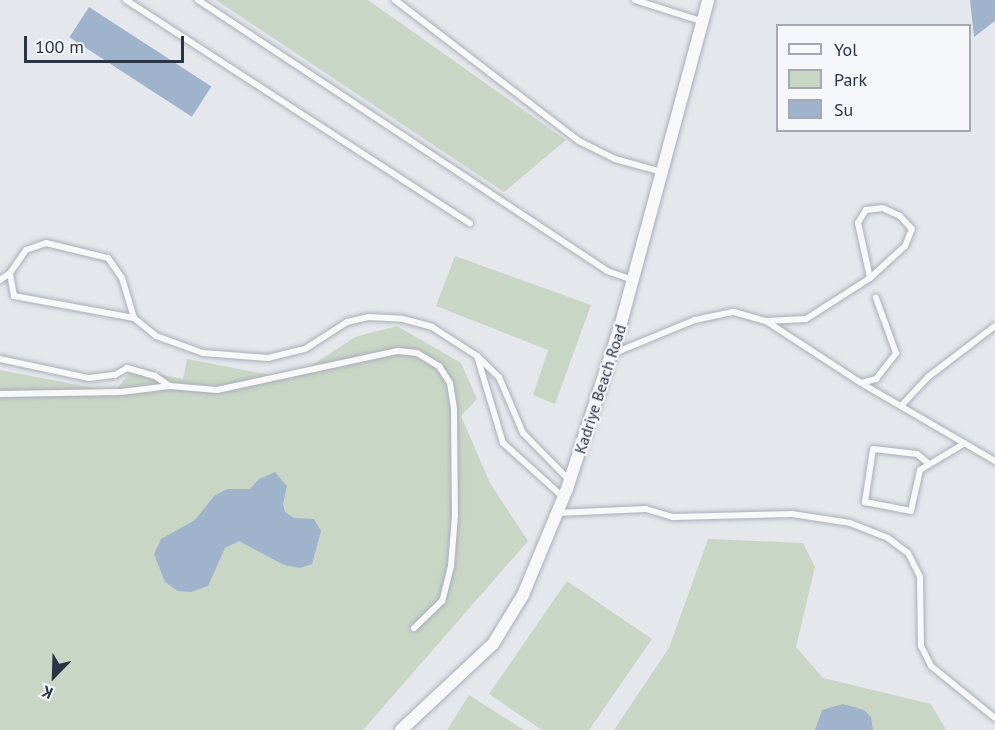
<!DOCTYPE html>
<style>
body{margin:0}
#map{position:relative;width:995px;height:730px;overflow:hidden;background:#e4e7ec;font-family:"PT Sans",sans-serif}
div>[style]{position:absolute}
[style*='--x']{left:calc(var(--x)*1px);top:calc(var(--y)*1px);width:calc(var(--w)*1px);rotate:calc(var(--a)*1deg)}
.green>*{inset:0;background:#c9d6c5}
.water>*{inset:0;background:#9fb4cc;transform-origin:0 0}
.roads{filter:drop-shadow(0 0 2px #a9aeb7) drop-shadow(0 0 2px #a9aeb7)}
.lane>*{height:6px;margin:-3px;padding:0 3px;transform-origin:3px;border-radius:3px;background:#f7f8fa}
.street>*{height:12px;margin:-6px;padding:0 6px;transform-origin:6px;border-radius:6px;background:#f7f8fa}
span{translate:-50% -50%;white-space:nowrap;text-align:center;line-height:1.15;-webkit-text-stroke:4.5px #f4f6f9;paint-order:stroke}
.street-label{font-size:16px;color:#2b3445}
.legend{position:absolute;left:776px;top:24px;width:195px;height:108px;box-sizing:border-box;background:#f4f6f9;border:2px solid #a4a8b1;margin:0;padding:8px 10px;list-style:none;font-size:18px;color:#2b3445}
.legend li{display:flex;align-items:center;gap:12px;height:30px}
.legend b{width:30px;border:2px solid #a4a8b1}
.north{position:absolute;left:24px;top:646px;width:60px;height:60px;-webkit-text-stroke:4px #f4f6f9;paint-order:stroke;rotate:203deg;font-size:16px;font-weight:700;line-height:24px;text-align:center;color:#2b3445}
.north::after{content:'';display:block;margin:auto;width:21px;height:27px;background:#2b3445;clip-path:polygon(50% 0,100% 100%,50% 72%,0 100%)}
.scale{position:absolute;left:24px;top:36px;width:160px;height:27px;box-sizing:border-box;border:3px solid #2b3445;border-top:0;padding-left:8px;font-size:18px;line-height:21px;white-space:nowrap;color:#2b3445;-webkit-text-stroke:4px #f4f6f9;paint-order:stroke}
</style>
<div id="map">
<div class="green">
<i style="clip-path:polygon(216px 0,368px 0,566px 140px,504px 192px)"></i>
<i style="clip-path:polygon(455px 256px,591px 305px,555px 404px,533px 395px,548px 350px,436px 306px)"></i>
<i style="clip-path:polygon(397px 326px,461px 363px,477px 399px,461px 416px,490px 483px,528px 541px,363px 730px,0 730px,0 370px,114px 392px,133px 369px,183px 379px,187px 359px,291px 379px,355px 337px)"></i>
<i style="clip-path:polygon(708px 539px,803px 543px,815px 567px,796px 647px,823px 678px,931px 704px,946px 730px,614px 730px,669px 648px)"></i>
<i style="clip-path:polygon(567px 581px,652px 639px,589px 730px,542px 730px,489px 694px)"></i>
<i style="clip-path:polygon(469px 695px,524px 730px,447px 730px)"></i>
</div>
<div class="water">
<i style="clip-path:polygon(970px 0,995px 0,995px 21px,974px 37px)"></i>
<i style="left:89px;top:7px;width:146px;height:36px;rotate:33deg"></i>
<i style="clip-path:polygon(275px 472px,287px 486px,283px 504px,285px 512px,294px 518px,314px 519px,321px 531px,312px 564px,300px 568px,284px 565px,239px 541px,225px 548px,208px 586px,191px 592px,178px 591px,165px 582px,154px 554px,161px 539px,195px 520px,214px 496px,227px 489px,250px 489px,259px 479px)"></i>
<i style="clip-path:polygon(843px 704px,864px 710px,871px 717px,873px 730px,815px 730px,822px 710px)"></i>
</div>
<div class="roads">
<div class="lane">
<i style="--x:126;--y:0;--w:410;--a:33"></i>
<i style="--x:198;--y:0;--w:491;--a:33.5"></i>
<i style="--x:607;--y:271;--w:28;--a:19"></i>
<i style="--x:395;--y:0;--w:232;--a:37.5"></i>
<i style="--x:579;--y:141;--w:40;--a:26.6"></i>
<i style="--x:615;--y:159;--w:49;--a:15.5"></i>
<i style="--x:635;--y:0;--w:69;--a:17.7"></i>
<i style="--x:0;--y:280;--w:12;--a:-35"></i>
<i style="--x:134;--y:318;--w:122;--a:-169.6"></i>
<i style="--x:14;--y:296;--w:23;--a:-100"></i>
<i style="--x:10;--y:273;--w:28;--a:-55"></i>
<i style="--x:26;--y:250;--w:21;--a:-19"></i>
<i style="--x:46;--y:243;--w:64;--a:13.6"></i>
<i style="--x:108;--y:258;--w:24;--a:55"></i>
<i style="--x:122;--y:278;--w:42;--a:73.3"></i>
<i style="--x:134;--y:318;--w:28;--a:39"></i>
<i style="--x:156;--y:336;--w:50;--a:19.9"></i>
<i style="--x:203;--y:353;--w:65;--a:4.4"></i>
<i style="--x:268;--y:358;--w:38;--a:-14"></i>
<i style="--x:305;--y:349;--w:50;--a:-32.7"></i>
<i style="--x:347;--y:322;--w:22;--a:-13"></i>
<i style="--x:368;--y:317;--w:35;--a:3"></i>
<i style="--x:403;--y:319;--w:30;--a:15"></i>
<i style="--x:432;--y:327;--w:54;--a:32.8"></i>
<i style="--x:766;--y:321;--w:40;--a:-2.9"></i>
<i style="--x:806;--y:319;--w:76;--a:-32.6"></i>
<i style="--x:870;--y:278;--w:47;--a:-42.4"></i>
<i style="--x:905;--y:246;--w:18;--a:-68"></i>
<i style="--x:912;--y:229;--w:18;--a:-133"></i>
<i style="--x:900;--y:216;--w:19;--a:-155"></i>
<i style="--x:883;--y:208;--w:17;--a:173"></i>
<i style="--x:866;--y:210;--w:15;--a:122"></i>
<i style="--x:858;--y:223;--w:56;--a:77.7"></i>
<i style="--x:612;--y:354;--w:90;--a:-22.3"></i>
<i style="--x:695;--y:320;--w:40;--a:-12"></i>
<i style="--x:734;--y:312;--w:33;--a:16"></i>
<i style="--x:766;--y:321;--w:113;--a:33.1"></i>
<i style="--x:861;--y:383;--w:16;--a:-15"></i>
<i style="--x:876;--y:379;--w:33;--a:-52"></i>
<i style="--x:896;--y:353;--w:59;--a:-110"></i>
<i style="--x:0;--y:359;--w:91;--a:12.1"></i>
<i style="--x:89;--y:378;--w:26;--a:-7"></i>
<i style="--x:115;--y:375;--w:14;--a:-30"></i>
<i style="--x:127;--y:368;--w:29;--a:16"></i>
<i style="--x:155;--y:376;--w:18;--a:34"></i>
<i style="--x:170;--y:386;--w:47;--a:4.9"></i>
<i style="--x:217;--y:390;--w:185;--a:-12.2"></i>
<i style="--x:398;--y:351;--w:19;--a:6"></i>
<i style="--x:417;--y:353;--w:26;--a:31"></i>
<i style="--x:439;--y:366;--w:20;--a:57"></i>
<i style="--x:450;--y:383;--w:26;--a:81"></i>
<i style="--x:454;--y:409;--w:106;--a:89.5"></i>
<i style="--x:455;--y:515;--w:51;--a:94.5"></i>
<i style="--x:451;--y:566;--w:36;--a:104"></i>
<i style="--x:442;--y:601;--w:39;--a:136"></i>
<i style="--x:861;--y:383;--w:155;--a:30.2"></i>
<i style="--x:0;--y:394;--w:121;--a:-0.9"></i>
<i style="--x:121;--y:392;--w:49;--a:-7"></i>
<i style="--x:901;--y:406;--w:40;--a:-47"></i>
<i style="--x:928;--y:377;--w:84;--a:-37.3"></i>
<i style="--x:928;--y:463;--w:14;--a:-141"></i>
<i style="--x:917;--y:454;--w:44;--a:-173.5"></i>
<i style="--x:873;--y:449;--w:54;--a:98.6"></i>
<i style="--x:865;--y:502;--w:47;--a:11.1"></i>
<i style="--x:911;--y:511;--w:42;--a:-77.6"></i>
<i style="--x:920;--y:470;--w:52;--a:-31"></i>
<i style="--x:563;--y:497;--w:81;--a:-138"></i>
<i style="--x:503;--y:443;--w:91;--a:-106.6"></i>
<i style="--x:477;--y:356;--w:30;--a:44"></i>
<i style="--x:499;--y:377;--w:61;--a:66.8"></i>
<i style="--x:523;--y:433;--w:66;--a:45.6"></i>
<i style="--x:557;--y:513;--w:89;--a:-2.6"></i>
<i style="--x:646;--y:509;--w:28;--a:17"></i>
<i style="--x:673;--y:517;--w:119;--a:-1.4"></i>
<i style="--x:792;--y:514;--w:59;--a:8.8"></i>
<i style="--x:850;--y:523;--w:41;--a:21.5"></i>
<i style="--x:888;--y:538;--w:25;--a:37"></i>
<i style="--x:908;--y:553;--w:27;--a:63"></i>
<i style="--x:920;--y:577;--w:69;--a:89.2"></i>
<i style="--x:921;--y:646;--w:22;--a:63"></i>
<i style="--x:931;--y:666;--w:82;--a:39.1"></i>
</div>
<div class="street">
<i style="--x:401;--y:730;--w:126;--a:-43.1"></i>
<i style="--x:493;--y:644;--w:57;--a:-58.5"></i>
<i style="--x:523;--y:595;--w:115;--a:-67.5"></i>
<i style="--x:567;--y:489;--w:170;--a:-71.9"></i>
<i style="--x:620;--y:327;--w:339;--a:-74.9"></i>
</div>
</div>
<div class="street-label">
<span style="left:600px;top:389px;rotate:-72deg">Kadriye Beach Road</span>
</div>
<ul class="legend">
<li><b style="height:8px;background:#f7f8fa"></b>Yol</li>
<li><b style="height:16px;background:#c9d6c5"></b>Park</li>
<li><b style="height:16px;background:#9fb4cc"></b>Su</li>
</ul>
<div class="north">K</div>
<div class="scale">100 m</div>
</div>
